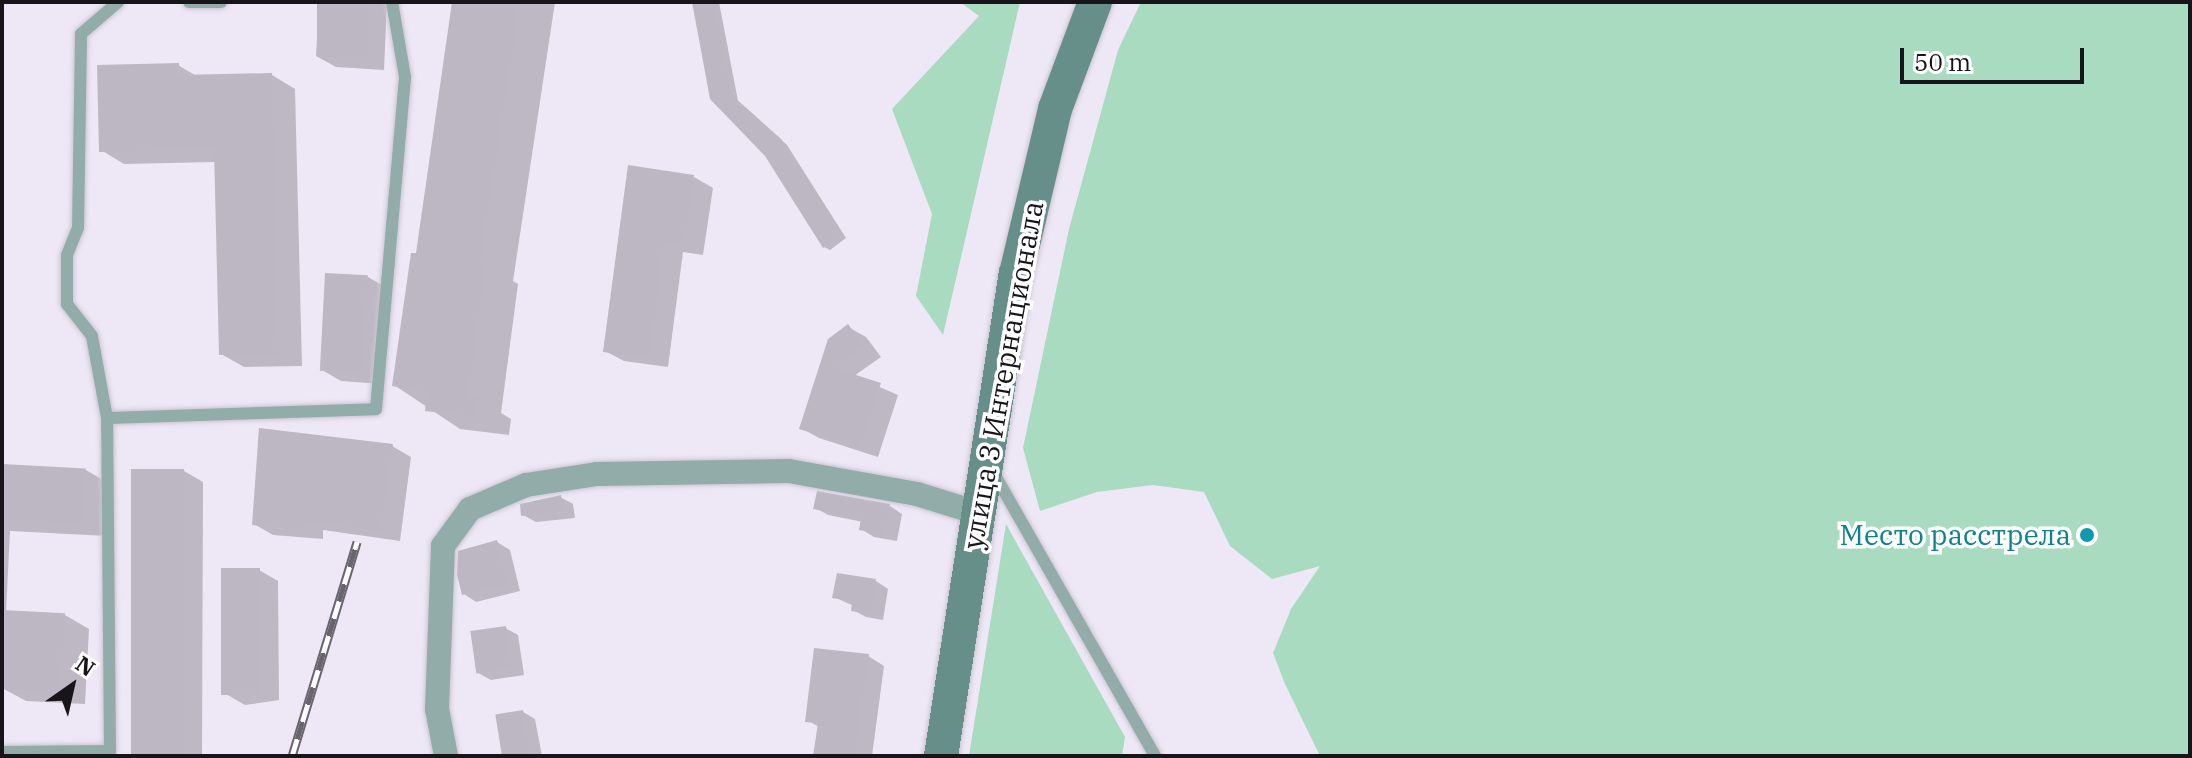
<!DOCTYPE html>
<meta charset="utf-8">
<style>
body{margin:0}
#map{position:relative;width:2192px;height:758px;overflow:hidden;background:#eee7f5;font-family:"IBM Plex Serif",serif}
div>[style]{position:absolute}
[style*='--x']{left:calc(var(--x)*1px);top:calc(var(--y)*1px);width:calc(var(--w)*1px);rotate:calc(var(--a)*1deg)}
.green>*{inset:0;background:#a9dbc1}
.shadow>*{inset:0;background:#0003}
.building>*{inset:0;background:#bdb7c4;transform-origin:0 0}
.roads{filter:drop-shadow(0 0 2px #ccc5d2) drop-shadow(0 0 2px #ccc5d2)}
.service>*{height:12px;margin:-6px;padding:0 6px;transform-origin:6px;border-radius:6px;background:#92ada9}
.minor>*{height:24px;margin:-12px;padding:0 12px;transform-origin:12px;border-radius:12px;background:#92ada9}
.secondary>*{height:34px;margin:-17px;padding:0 17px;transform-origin:17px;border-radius:17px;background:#668f89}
.rail>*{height:9px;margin-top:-4.5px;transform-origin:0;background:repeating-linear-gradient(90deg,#fff 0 18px,#69656e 0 36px);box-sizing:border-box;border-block:2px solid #69656e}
.dots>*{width:22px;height:22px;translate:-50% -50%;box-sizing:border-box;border:4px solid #fff;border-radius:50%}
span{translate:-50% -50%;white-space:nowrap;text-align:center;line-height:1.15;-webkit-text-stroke:7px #fff;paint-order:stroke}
.street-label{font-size:28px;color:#17151a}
.culture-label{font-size:28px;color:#0d838f}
.right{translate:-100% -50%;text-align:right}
.frame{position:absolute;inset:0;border:4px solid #17151a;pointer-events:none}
.north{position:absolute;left:32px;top:646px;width:80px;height:80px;-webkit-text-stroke:6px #fff;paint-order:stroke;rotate:34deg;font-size:22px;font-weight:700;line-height:32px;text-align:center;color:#17151a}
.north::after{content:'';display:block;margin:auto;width:28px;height:36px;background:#17151a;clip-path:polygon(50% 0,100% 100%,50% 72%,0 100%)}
.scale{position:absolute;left:1900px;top:48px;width:184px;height:36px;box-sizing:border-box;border:4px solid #17151a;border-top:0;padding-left:10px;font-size:24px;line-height:28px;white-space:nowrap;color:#17151a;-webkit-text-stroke:6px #fff;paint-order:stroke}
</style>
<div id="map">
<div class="green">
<i style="clip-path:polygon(960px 2px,1020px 2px,943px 335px,916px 296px,932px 214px,892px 109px,979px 16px)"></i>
<i style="clip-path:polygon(1141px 2px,2190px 2px,2190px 756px,1320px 756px,1285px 684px,1273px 653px,1291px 609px,1320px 566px,1272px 579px,1230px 546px,1204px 492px,1153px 485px,1097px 492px,1040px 511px,1023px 448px,1069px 229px,1118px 50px)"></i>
<i style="clip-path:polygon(1006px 524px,1125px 737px,1122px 756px,969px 756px)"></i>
</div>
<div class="shadow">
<i style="clip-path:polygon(319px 2px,387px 2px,384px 70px,336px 67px,316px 56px)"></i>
<i style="clip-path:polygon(454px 2px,555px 2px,513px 281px,518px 284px,501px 413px,511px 419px,509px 435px,460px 429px,394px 385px,418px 256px)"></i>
<i style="clip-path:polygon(694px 2px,719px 2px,738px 101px,787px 145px,846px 238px,830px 250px,824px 247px,766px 155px,712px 98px)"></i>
<i style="clip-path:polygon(178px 65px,198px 77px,272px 75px,295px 89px,302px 366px,244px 367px,221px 354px,216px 162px,124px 164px,101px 150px)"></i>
<i style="clip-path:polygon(694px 177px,713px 188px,703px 255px,683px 252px,668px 367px,624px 361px,605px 351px)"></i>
<i style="clip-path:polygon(368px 277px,387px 288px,382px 384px,341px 381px,322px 370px)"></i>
<i style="clip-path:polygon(848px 327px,866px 337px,881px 357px,854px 376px,898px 395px,878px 457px,819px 438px,801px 428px)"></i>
<i style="clip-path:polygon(392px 446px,411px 457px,400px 541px,323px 530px,323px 539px,273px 535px,254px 524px)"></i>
<i style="clip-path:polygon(2px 466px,86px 470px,110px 484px,107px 536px,10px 531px,6px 612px,65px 615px,89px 629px,85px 704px,26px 701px,2px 688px)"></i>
<i style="clip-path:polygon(184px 471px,203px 482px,202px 756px,132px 756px)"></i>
<i style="clip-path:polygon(818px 494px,890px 506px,902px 514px,897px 541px,874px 537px,861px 529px,863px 522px,828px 515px,816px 508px)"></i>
<i style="clip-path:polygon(560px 497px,573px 504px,575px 518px,536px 522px,523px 515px)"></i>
<i style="clip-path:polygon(497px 542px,510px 550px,520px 591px,476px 602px,464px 594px)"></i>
<i style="clip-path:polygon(259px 570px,278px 581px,279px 700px,245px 705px,226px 694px)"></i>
<i style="clip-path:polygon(876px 581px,888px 589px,883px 620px,866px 617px,853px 610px,854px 606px,834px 597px)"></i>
<i style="clip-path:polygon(505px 628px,518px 635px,524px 675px,491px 680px,478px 673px)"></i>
<i style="clip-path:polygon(868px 656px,884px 666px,872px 756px,815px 756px,819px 727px,807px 720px)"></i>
<i style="clip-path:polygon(523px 712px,535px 719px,542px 756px,504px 756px,497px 716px)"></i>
</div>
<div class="building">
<i style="left:317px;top:2px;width:51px;height:55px"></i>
<i style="clip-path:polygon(452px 2px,520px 2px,480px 262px,486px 263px,468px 397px,479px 398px,477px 417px,425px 411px,427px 392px,392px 386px,411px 253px,416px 253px)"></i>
<i style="clip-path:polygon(692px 2px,714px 2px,733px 96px,781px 139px,842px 234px,823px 248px,765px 156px,710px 99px)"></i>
<i style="clip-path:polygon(179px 63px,179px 75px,272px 73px,279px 354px,219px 355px,214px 149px,99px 152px,97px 65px)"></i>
<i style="clip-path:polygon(628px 165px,694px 175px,684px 245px,664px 242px,650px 357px,603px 352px)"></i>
<i style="left:325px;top:273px;width:43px;height:98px;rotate:3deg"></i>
<i style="clip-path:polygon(848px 324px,864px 346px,834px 368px,881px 383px,860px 448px,799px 429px,828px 339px)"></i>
<i style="clip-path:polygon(259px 428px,393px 444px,381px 531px,305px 521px,304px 529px,252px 525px)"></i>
<i style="left:2px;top:464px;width:84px;height:55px;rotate:3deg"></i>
<i style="left:131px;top:469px;width:53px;height:287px"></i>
<i style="clip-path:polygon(817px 491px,890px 504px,885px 535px,859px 530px,861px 518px,813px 509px)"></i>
<i style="clip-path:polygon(561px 495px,563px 511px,521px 516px,520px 504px)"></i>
<i style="clip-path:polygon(497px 540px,508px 584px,462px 595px,457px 575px,458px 551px)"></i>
<i style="left:221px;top:568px;width:39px;height:127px"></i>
<i style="clip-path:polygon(837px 573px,876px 579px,871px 614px,851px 611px,852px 601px,832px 598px)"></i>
<i style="left:3px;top:610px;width:62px;height:78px;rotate:3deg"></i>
<i style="left:506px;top:626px;width:43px;height:36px;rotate:82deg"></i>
<i style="clip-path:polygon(814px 648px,869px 654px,854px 756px,813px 756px,818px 723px,805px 722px)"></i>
<i style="left:523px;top:710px;width:44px;height:28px;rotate:81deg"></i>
</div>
<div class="roads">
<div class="service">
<i style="--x:189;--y:2;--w:32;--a:0"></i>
<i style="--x:107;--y:418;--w:269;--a:-1.9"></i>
<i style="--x:376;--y:409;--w:333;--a:-85"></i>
<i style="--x:405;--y:77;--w:76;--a:-99.8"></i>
<i style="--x:992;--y:470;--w:329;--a:60.3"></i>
<i style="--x:2;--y:756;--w:4;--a:-76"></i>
<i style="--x:3;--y:752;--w:107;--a:-0.5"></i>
<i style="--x:110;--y:751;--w:333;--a:-90.5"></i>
<i style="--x:107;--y:418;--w:83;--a:-100.4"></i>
<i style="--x:92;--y:336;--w:41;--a:-128"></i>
<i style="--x:67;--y:304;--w:49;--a:-90"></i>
<i style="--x:67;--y:255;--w:29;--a:-68"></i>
<i style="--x:78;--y:228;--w:194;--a:-89.1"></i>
<i style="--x:81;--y:34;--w:49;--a:-40.9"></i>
</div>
<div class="minor">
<i style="--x:446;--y:756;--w:48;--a:-100.8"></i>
<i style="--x:437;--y:709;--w:163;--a:-87.9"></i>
<i style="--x:443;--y:546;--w:46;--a:-53.9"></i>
<i style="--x:470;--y:509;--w:61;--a:-23.2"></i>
<i style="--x:526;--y:485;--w:72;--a:-8.8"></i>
<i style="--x:597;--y:474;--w:192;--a:-0.9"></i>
<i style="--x:789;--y:471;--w:130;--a:10.2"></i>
<i style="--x:917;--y:494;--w:64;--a:17.3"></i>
</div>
<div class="secondary">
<i style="--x:941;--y:756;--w:488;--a:-81.2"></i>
<i style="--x:1016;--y:274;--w:170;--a:-76.7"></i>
<i style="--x:1055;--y:109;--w:114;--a:-69.5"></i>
</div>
</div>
<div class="rail">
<i style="--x:292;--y:756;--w:224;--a:-73.1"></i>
</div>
<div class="dots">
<i style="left:2087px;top:535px;background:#0f9aa8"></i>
</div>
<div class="street-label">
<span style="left:1003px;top:375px;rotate:-80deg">улица 3 Интернационала</span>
</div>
<div class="culture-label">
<span class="right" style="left:2071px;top:535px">Место расстрела</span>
</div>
<div class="frame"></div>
<div class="north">N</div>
<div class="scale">50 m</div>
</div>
